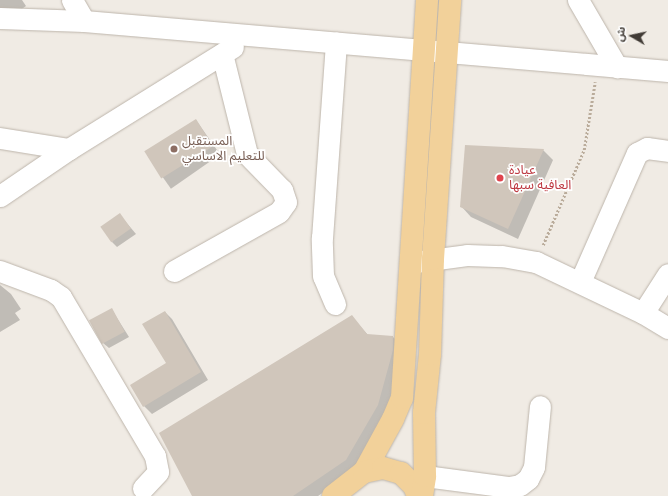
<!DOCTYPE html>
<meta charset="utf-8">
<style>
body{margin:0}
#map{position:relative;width:668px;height:496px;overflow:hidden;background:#f0ebe4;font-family:"Space Grotesk","Noto Sans Arabic",sans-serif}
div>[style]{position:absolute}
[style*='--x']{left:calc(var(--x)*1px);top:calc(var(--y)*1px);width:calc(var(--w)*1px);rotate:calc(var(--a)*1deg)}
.shadow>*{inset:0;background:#0003;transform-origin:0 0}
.building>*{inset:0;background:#d0c6bb;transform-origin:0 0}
.path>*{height:2.5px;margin-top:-1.25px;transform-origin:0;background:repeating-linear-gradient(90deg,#baac9b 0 2px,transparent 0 4px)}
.roads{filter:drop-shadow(0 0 1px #bdb5ab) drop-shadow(0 0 1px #bdb5ab)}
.minor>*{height:21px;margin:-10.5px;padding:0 10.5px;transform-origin:10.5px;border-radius:10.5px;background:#fff}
.major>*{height:22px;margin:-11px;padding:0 11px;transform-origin:11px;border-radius:11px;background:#f2d19a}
.dots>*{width:11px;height:11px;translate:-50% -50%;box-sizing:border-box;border:2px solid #fff;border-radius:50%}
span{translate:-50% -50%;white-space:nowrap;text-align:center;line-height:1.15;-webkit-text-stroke:3.5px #fff;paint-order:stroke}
.education-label{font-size:13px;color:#785e54}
.left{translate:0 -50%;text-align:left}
.health-label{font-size:13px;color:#be3a42}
.north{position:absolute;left:612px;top:16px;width:40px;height:40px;-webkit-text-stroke:3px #fff;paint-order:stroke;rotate:279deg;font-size:11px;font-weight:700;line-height:16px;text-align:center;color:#413b35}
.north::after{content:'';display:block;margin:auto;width:14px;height:18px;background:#413b35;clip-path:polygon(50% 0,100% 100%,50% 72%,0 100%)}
</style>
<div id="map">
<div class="shadow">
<i style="clip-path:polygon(0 0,22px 0,26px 6px,19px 11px,0 9px)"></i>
<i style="left:196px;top:120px;width:42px;height:60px;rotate:55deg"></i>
<i style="clip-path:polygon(543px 150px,553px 160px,518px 239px,471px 217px,461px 206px)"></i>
<i style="clip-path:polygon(120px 215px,136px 234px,117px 247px,112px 242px)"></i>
<i style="clip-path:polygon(0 285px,11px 294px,21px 309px,15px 313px,20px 320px,0 332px)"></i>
<i style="clip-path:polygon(112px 310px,129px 337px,109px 348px,103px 343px)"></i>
<i style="clip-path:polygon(165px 312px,172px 319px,208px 380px,152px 414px,144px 406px,167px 364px)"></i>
<i style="clip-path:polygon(351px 316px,368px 335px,393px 337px,403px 347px,388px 415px,356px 470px,318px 496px,193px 496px)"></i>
</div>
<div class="building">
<i style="left:196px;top:119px;width:32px;height:61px;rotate:58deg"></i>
<i style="clip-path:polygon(465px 145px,544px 149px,508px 229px,460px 207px)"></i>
<i style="left:120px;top:213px;width:19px;height:24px;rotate:55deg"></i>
<i style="left:112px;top:308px;width:27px;height:26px;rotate:62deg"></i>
<i style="clip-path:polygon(165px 311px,201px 372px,143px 407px,130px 385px,166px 363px,142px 324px)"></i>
<i style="clip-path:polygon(352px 315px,367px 334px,393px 336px,393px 350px,378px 405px,346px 460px,293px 496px,192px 496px,159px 433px)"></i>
</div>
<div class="path">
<i style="--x:543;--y:245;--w:103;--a:-66.7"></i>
<i style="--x:584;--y:150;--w:69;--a:-80.8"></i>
</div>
<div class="roads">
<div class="minor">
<i style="--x:72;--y:0;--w:24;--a:60"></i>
<i style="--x:578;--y:0;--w:78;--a:59.8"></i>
<i style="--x:0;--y:18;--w:84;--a:2"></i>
<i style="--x:84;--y:21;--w:586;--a:4.89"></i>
<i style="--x:0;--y:138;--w:70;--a:9.1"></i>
<i style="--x:69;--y:149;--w:193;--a:-31.9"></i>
<i style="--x:0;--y:196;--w:83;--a:-34.3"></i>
<i style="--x:415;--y:262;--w:52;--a:-7.7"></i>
<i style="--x:467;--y:255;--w:35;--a:2"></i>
<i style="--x:502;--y:256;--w:35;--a:10"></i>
<i style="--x:536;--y:262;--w:119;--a:25.5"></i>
<i style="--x:643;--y:313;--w:29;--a:31"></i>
<i style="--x:0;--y:271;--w:54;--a:20.4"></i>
<i style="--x:51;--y:290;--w:12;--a:35"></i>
<i style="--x:61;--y:297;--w:185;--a:59.4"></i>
<i style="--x:155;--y:456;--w:16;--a:79"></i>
<i style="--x:158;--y:472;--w:22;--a:133"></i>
<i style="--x:174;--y:271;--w:120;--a:-29.3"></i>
<i style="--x:279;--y:212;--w:12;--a:-55"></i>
<i style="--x:286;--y:202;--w:13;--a:-108"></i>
<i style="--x:282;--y:190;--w:50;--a:-134.2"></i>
<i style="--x:247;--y:154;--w:103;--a:-104"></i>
<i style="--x:580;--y:282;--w:141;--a:-66.2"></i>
<i style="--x:637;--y:153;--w:11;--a:-27"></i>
<i style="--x:647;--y:148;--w:21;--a:8"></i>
<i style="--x:335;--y:304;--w:30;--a:-113"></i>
<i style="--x:323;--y:276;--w:38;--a:-92"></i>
<i style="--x:322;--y:238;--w:196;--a:-85.9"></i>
<i style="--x:643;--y:313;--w:46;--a:-57.3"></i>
<i style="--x:425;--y:476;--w:85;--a:7.5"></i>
<i style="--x:509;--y:487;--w:11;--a:-10"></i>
<i style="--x:520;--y:485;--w:10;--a:-37"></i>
<i style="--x:528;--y:479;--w:13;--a:-63"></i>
<i style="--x:534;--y:467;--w:61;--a:-84.4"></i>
</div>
<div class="major">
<i style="--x:364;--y:472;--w:60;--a:-61.3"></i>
<i style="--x:393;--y:419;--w:23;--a:-67"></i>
<i style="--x:402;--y:398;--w:399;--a:-86.4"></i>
<i style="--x:333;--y:496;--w:39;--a:-38"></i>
<i style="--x:364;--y:472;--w:19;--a:-12"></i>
<i style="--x:383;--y:468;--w:19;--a:16"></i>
<i style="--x:401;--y:473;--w:18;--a:45"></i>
<i style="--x:414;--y:486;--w:11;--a:68"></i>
<i style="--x:422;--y:496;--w:20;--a:-81"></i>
<i style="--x:425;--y:476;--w:63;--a:-90.9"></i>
<i style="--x:424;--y:413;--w:59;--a:-84.2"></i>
<i style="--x:430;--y:354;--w:95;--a:-88.2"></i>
<i style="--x:433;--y:259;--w:260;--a:-86.2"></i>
</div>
</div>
<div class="dots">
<i style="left:174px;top:149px;background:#8d6e63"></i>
<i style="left:500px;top:178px;background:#e0444e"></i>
</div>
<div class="education-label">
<span class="left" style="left:182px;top:149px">المستقبل<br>للتعليم الاساسي</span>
</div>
<div class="health-label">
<span class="left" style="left:509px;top:178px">عيادة<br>العافية سبها</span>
</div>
<div class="north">ش</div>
</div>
